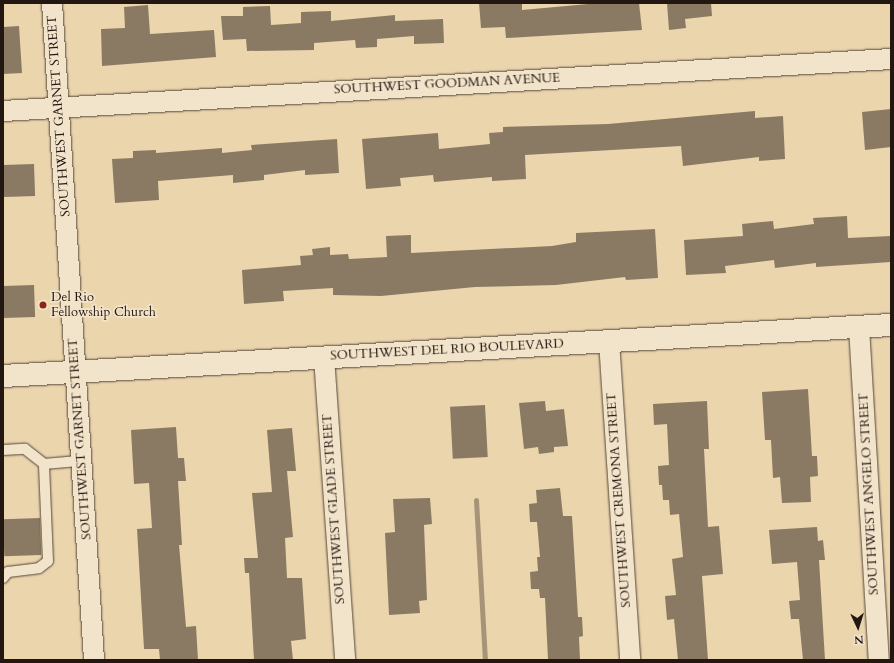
<!DOCTYPE html>
<style>
body{margin:0}
#map{position:relative;width:894px;height:663px;overflow:hidden;background:#ebd5ad;font-family:Cardo,serif}
div>[style]{position:absolute}
[style*='--x']{left:calc(var(--x)*1px);top:calc(var(--y)*1px);width:calc(var(--w)*1px);rotate:calc(var(--a)*1deg)}
.stream>*{height:5px;margin:-2.5px;padding:0 2.5px;transform-origin:2.5px;border-radius:2.5px;background:#a79478}
.building>*{inset:0;background:#8b7a63;transform-origin:0 0}
.roads{filter:drop-shadow(0 0 1px #554639) drop-shadow(0 0 1px #554639)}
.service>*{height:10px;margin:-5px;padding:0 5px;transform-origin:5px;border-radius:5px;background:#f2e4ca}
.minor>*{height:20px;margin:-10px;padding:0 10px;transform-origin:10px;border-radius:10px;background:#f2e4ca}
.tertiary>*{height:22px;margin:-11px;padding:0 11px;transform-origin:11px;border-radius:11px;background:#f2e4ca}
.dots>*{width:11px;height:11px;translate:-50% -50%;box-sizing:border-box;border:2px solid #f2e4ca;border-radius:50%}
span{translate:-50% -50%;white-space:nowrap;text-align:center;line-height:1.15;-webkit-text-stroke:3.5px #f2e4ca;paint-order:stroke}
.street-label{font-size:13px;color:#231712}
.poi-label{font-size:13px;color:#231712}
.left{translate:0 -50%;text-align:left}
.frame{position:absolute;inset:0;border:4px solid #231712;pointer-events:none}
.north{position:absolute;left:838px;top:607px;width:40px;height:40px;-webkit-text-stroke:3px #f2e4ca;paint-order:stroke;rotate:176deg;font-size:11px;font-weight:700;line-height:16px;text-align:center;color:#231712}
.north::after{content:'';display:block;margin:auto;width:14px;height:18px;background:#231712;clip-path:polygon(50% 0,100% 100%,50% 72%,0 100%)}
</style>
<div id="map">
<div class="stream">
<i style="--x:476;--y:500;--w:160;--a:86.8"></i>
</div>
<div class="building">
<i style="clip-path:polygon(479px 3px,522px 3px,522px 10px,599px 3px,639px 3px,642px 30px,506px 38px,505px 27px,481px 28px)"></i>
<i style="clip-path:polygon(667px 3px,711px 3px,712px 16px,685px 19px,686px 28px,669px 30px)"></i>
<i style="clip-path:polygon(148px 5px,150px 34px,214px 30px,216px 57px,102px 66px,101px 29px,125px 28px,124px 7px)"></i>
<i style="clip-path:polygon(270px 6px,271px 25px,301px 23px,301px 12px,331px 11px,331px 21px,395px 15px,395px 21px,443px 19px,444px 43px,414px 44px,414px 36px,377px 39px,377px 47px,356px 48px,355px 40px,314px 43px,314px 50px,247px 51px,246px 39px,223px 40px,221px 16px,243px 16px,243px 7px)"></i>
<i style="clip-path:polygon(19px 26px,22px 73px,3px 74px,3px 27px)"></i>
<i style="clip-path:polygon(891px 109px,891px 147px,865px 150px,862px 112px)"></i>
<i style="clip-path:polygon(755px 111px,755px 118px,783px 116px,785px 159px,759px 161px,759px 157px,683px 166px,681px 146px,525px 155px,526px 179px,492px 181px,492px 177px,434px 182px,433px 175px,400px 178px,401px 186px,366px 189px,362px 139px,438px 133px,439px 149px,490px 144px,489px 133px,503px 132px,503px 127px,608px 124px)"></i>
<i style="clip-path:polygon(337px 139px,339px 173px,305px 175px,305px 170px,264px 175px,264px 180px,233px 183px,233px 175px,158px 181px,159px 200px,115px 203px,112px 159px,133px 158px,133px 151px,156px 150px,156px 153px,222px 148px,222px 153px,252px 150px,251px 145px)"></i>
<i style="left:34px;top:164px;width:32px;height:31px;rotate:88deg"></i>
<i style="clip-path:polygon(847px 216px,848px 238px,891px 236px,891px 262px,816px 267px,816px 263px,775px 268px,774px 260px,725px 266px,726px 273px,686px 275px,684px 240px,743px 236px,742px 224px,773px 221px,774px 229px,814px 224px,813px 218px)"></i>
<i style="clip-path:polygon(655px 229px,658px 278px,626px 280px,625px 277px,556px 285px,475px 287px,381px 296px,333px 295px,333px 288px,283px 291px,284px 301px,244px 304px,242px 270px,301px 265px,300px 256px,313px 255px,312px 249px,330px 247px,330px 255px,348px 254px,349px 259px,387px 257px,386px 236px,411px 235px,411px 253px,552px 246px,576px 242px,576px 233px)"></i>
<i style="left:34px;top:285px;width:32px;height:31px;rotate:88deg"></i>
<i style="clip-path:polygon(808px 389px,812px 456px,817px 456px,818px 476px,810px 477px,811px 502px,782px 503px,780px 477px,773px 478px,771px 440px,765px 440px,762px 392px)"></i>
<i style="clip-path:polygon(545px 401px,546px 411px,564px 409px,568px 446px,554px 447px,554px 452px,539px 454px,538px 447px,524px 449px,519px 403px)"></i>
<i style="clip-path:polygon(707px 401px,709px 449px,704px 449px,708px 527px,719px 526px,723px 574px,702px 576px,708px 660px,678px 660px,674px 619px,667px 620px,665px 596px,676px 595px,672px 559px,683px 557px,679px 514px,670px 515px,669px 500px,663px 500px,662px 485px,659px 485px,658px 466px,669px 465px,667px 424px,654px 425px,653px 404px)"></i>
<i style="left:485px;top:405px;width:52px;height:35px;rotate:87deg"></i>
<i style="clip-path:polygon(176px 427px,178px 458px,184px 458px,186px 481px,178px 481px,182px 545px,179px 545px,186px 627px,196px 626px,198px 660px,160px 660px,159px 649px,144px 649px,137px 529px,152px 528px,149px 483px,134px 484px,131px 430px)"></i>
<i style="clip-path:polygon(292px 428px,296px 471px,287px 471px,293px 537px,285px 538px,287px 578px,302px 578px,306px 639px,291px 641px,293px 660px,254px 660px,249px 573px,245px 573px,244px 558px,258px 558px,252px 493px,272px 492px,267px 430px)"></i>
<i style="clip-path:polygon(560px 488px,563px 516px,572px 516px,578px 617px,582px 617px,583px 636px,579px 637px,580px 660px,548px 660px,545px 598px,540px 598px,539px 589px,531px 589px,530px 572px,538px 571px,537px 557px,540px 557px,537px 522px,530px 522px,529px 504px,537px 503px,536px 490px)"></i>
<i style="clip-path:polygon(430px 498px,432px 524px,424px 525px,427px 600px,419px 601px,420px 613px,389px 615px,385px 533px,395px 532px,393px 499px)"></i>
<i style="left:40px;top:518px;width:37px;height:37px;rotate:88deg"></i>
<i style="clip-path:polygon(817px 527px,818px 541px,823px 540px,825px 560px,819px 560px,825px 660px,803px 660px,799px 619px,791px 619px,789px 601px,800px 600px,797px 562px,772px 564px,769px 530px)"></i>
</div>
<div class="roads">
<div class="service">
<i style="--x:3;--y:450;--w:22;--a:-3"></i>
<i style="--x:25;--y:449;--w:24;--a:38"></i>
<i style="--x:3;--y:578;--w:8;--a:-50"></i>
<i style="--x:8;--y:572;--w:31;--a:-7"></i>
<i style="--x:39;--y:568;--w:11;--a:-38"></i>
<i style="--x:48;--y:561;--w:97;--a:-92.4"></i>
<i style="--x:44;--y:464;--w:37;--a:-5"></i>
</div>
<div class="minor">
<i style="--x:52;--y:3;--w:658;--a:86.34"></i>
<i style="--x:3;--y:111;--w:890;--a:-3.35"></i>
<i style="--x:859;--y:327;--w:334;--a:86.6"></i>
<i style="--x:609;--y:341;--w:320;--a:86.2"></i>
<i style="--x:324;--y:357;--w:304;--a:86"></i>
</div>
<div class="tertiary">
<i style="--x:3;--y:376;--w:889;--a:-3.29"></i>
</div>
</div>
<div class="dots">
<i style="left:43px;top:305px;background:#8f2418"></i>
</div>
<div class="street-label">
<span style="left:447px;top:84px;rotate:-3deg">SOUTHWEST GOODMAN AVENUE</span>
<span style="left:59px;top:116px;rotate:-94deg">SOUTHWEST GARNET STREET</span>
<span style="left:447px;top:350px;rotate:-3deg">SOUTHWEST DEL RIO BOULEVARD</span>
<span style="left:80px;top:439px;rotate:-94deg">SOUTHWEST GARNET STREET</span>
<span style="left:869px;top:494px;rotate:-93deg">SOUTHWEST ANGELO STREET</span>
<span style="left:619px;top:500px;rotate:-94deg">SOUTHWEST CREMONA STREET</span>
<span style="left:334px;top:509px;rotate:-94deg">SOUTHWEST GLADE STREET</span>
</div>
<div class="poi-label">
<span class="left" style="left:51px;top:305px">Del Rio<br>Fellowship Church</span>
</div>
<div class="frame"></div>
<div class="north">N</div>
</div>
